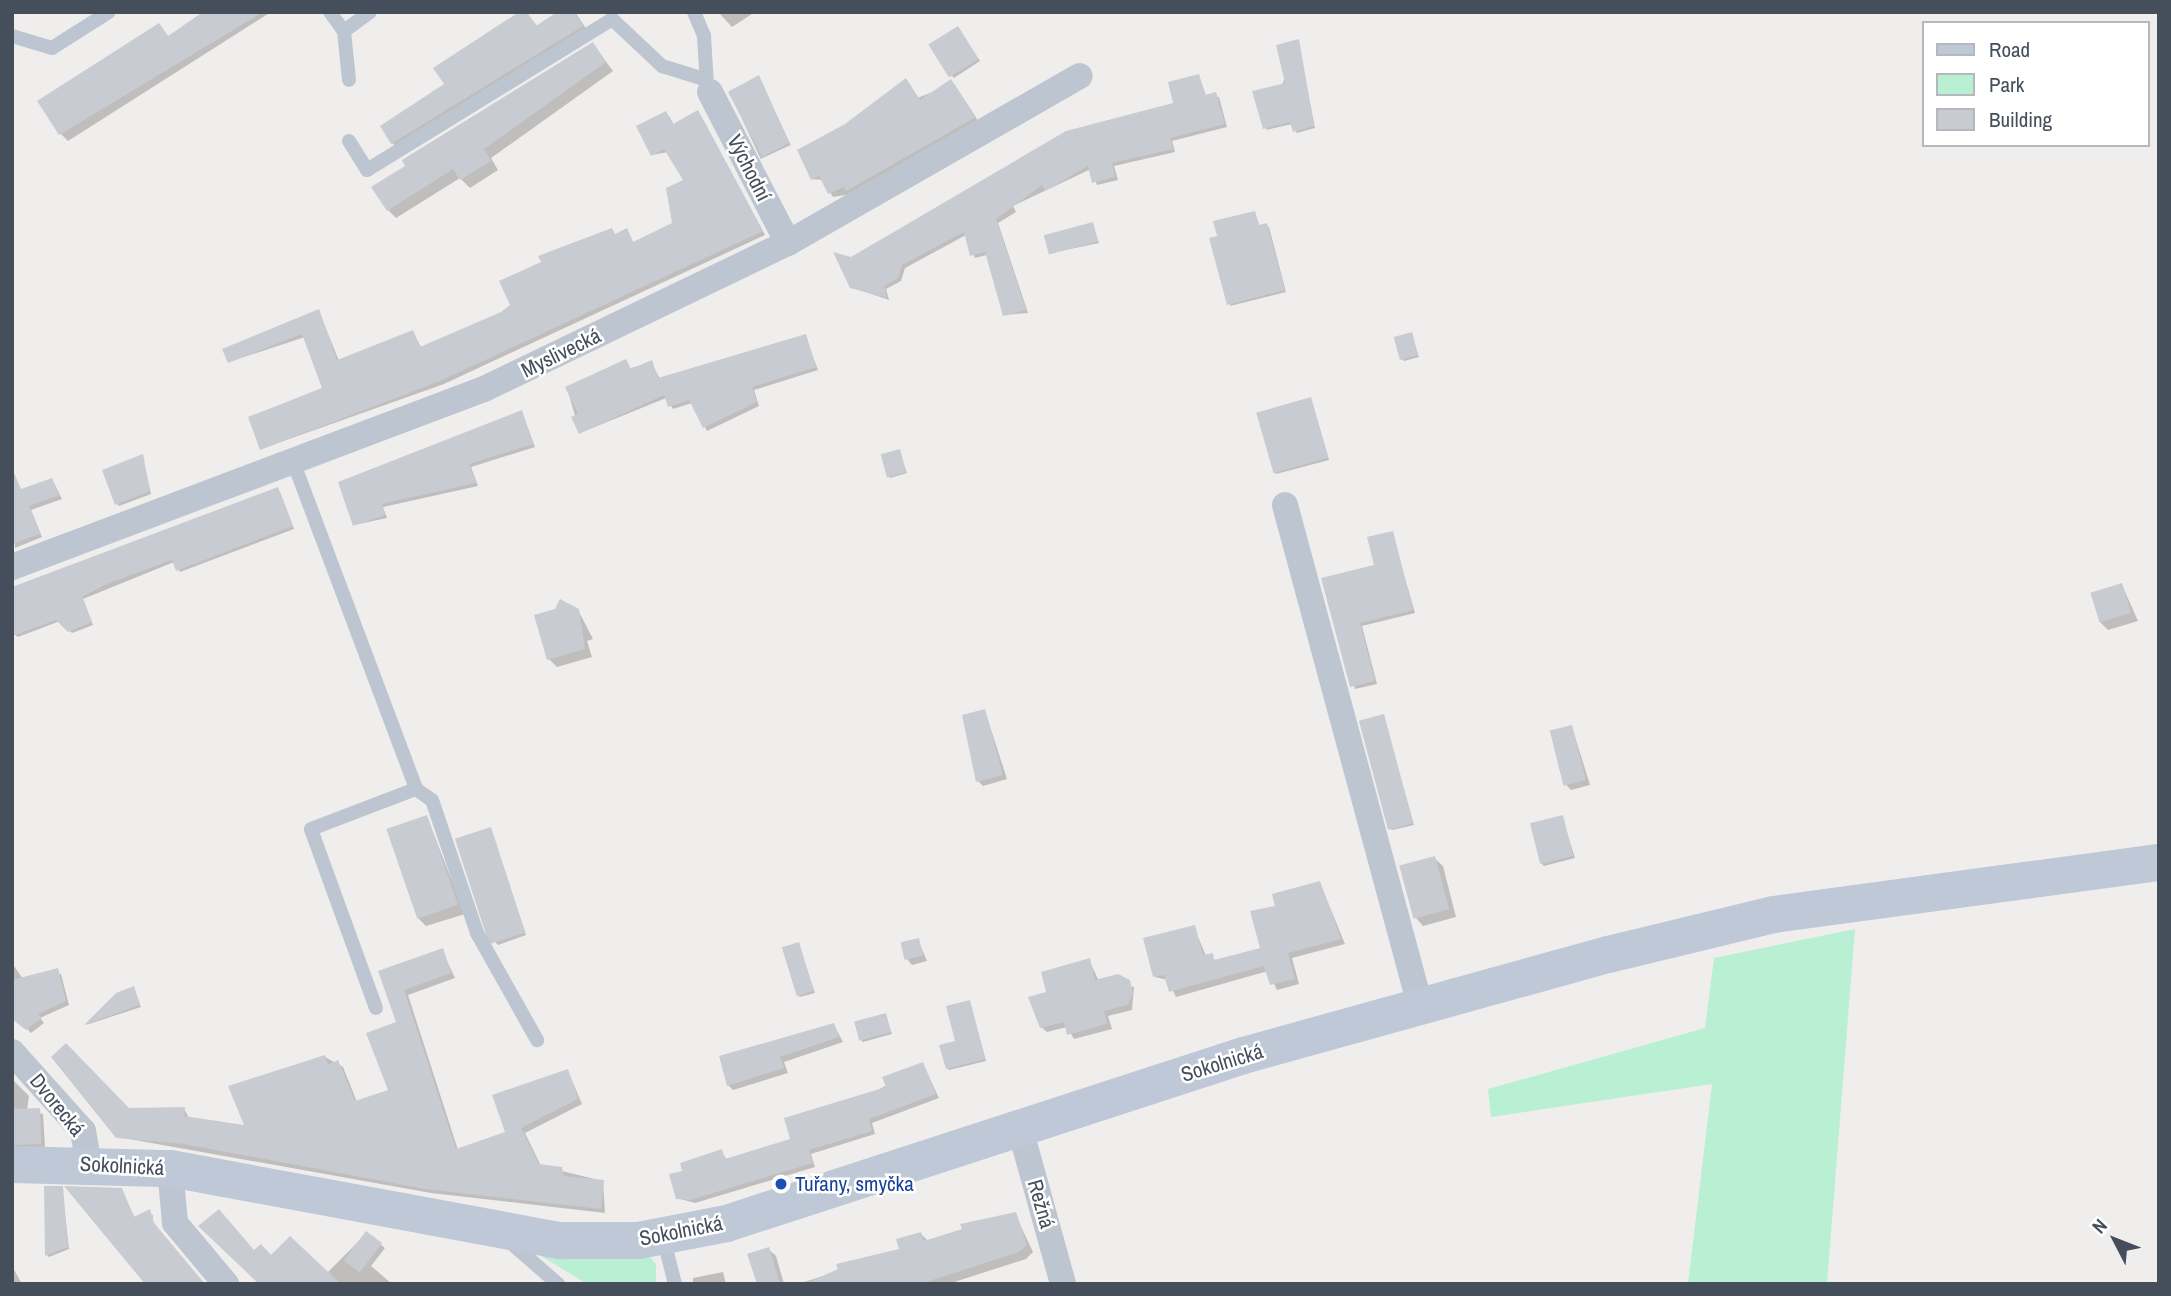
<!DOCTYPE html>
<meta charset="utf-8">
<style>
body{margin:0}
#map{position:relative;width:2171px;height:1296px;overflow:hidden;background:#f0eded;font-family:"Archivo Narrow",sans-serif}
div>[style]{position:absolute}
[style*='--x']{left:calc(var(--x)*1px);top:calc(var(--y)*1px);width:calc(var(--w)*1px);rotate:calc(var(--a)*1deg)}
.green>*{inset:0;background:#b9f0d3}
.shadow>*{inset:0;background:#0003;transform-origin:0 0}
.building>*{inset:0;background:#c9cbd3;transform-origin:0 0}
.service>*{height:14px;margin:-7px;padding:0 7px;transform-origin:7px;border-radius:7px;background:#bdc6d0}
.minor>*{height:26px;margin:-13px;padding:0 13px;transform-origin:13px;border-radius:13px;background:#bdc6d0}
.secondary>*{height:37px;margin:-18.5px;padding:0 18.5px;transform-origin:18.5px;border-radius:18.5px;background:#bfc8d7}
.dots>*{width:19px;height:19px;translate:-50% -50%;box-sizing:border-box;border:4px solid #fff;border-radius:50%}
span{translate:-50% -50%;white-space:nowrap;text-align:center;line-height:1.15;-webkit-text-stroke:5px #fff;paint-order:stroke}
.street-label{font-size:21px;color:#454e5b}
.transit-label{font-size:21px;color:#164399}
.left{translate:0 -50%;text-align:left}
.frame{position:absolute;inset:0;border:14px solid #454e5b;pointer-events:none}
.legend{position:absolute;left:1922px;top:21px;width:228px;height:126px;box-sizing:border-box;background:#fff;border:2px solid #b5b8bd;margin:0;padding:9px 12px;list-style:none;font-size:21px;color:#454e5b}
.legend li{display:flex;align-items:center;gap:14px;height:35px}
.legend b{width:35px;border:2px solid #b5b8bd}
.north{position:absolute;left:2080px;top:1205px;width:70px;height:70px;-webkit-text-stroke:5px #fff;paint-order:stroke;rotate:312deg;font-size:19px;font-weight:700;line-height:28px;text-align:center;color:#454e5b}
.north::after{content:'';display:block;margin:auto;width:24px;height:32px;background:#454e5b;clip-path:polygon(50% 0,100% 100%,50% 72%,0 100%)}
</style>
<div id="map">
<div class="green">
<i style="clip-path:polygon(1855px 929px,1827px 1284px,1688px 1284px,1712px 1084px,1491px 1117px,1488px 1089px,1705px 1028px,1714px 958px)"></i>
<i style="clip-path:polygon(538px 1254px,647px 1254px,656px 1264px,656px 1282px,587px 1284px)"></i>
</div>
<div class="shadow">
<i style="clip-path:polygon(207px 12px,271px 12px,68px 141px,61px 134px,40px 102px,159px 25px,169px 37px)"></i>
<i style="clip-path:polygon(526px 12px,538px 27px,561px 12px,575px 12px,589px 33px,400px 150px,392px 143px)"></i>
<i style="clip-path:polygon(718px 12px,755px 12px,732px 27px)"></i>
<i style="clip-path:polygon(960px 31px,980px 61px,954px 78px,952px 76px)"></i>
<i style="clip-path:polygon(1298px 41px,1315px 128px,1297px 133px,1292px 124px,1266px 130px)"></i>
<i style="clip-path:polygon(593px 44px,613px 71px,491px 158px,498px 170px,470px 188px,460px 178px,396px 218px,388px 210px)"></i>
<i style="clip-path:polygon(1199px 76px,1206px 96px,1219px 97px,1227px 127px,1172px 141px,1175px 152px,1114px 166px,1118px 180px,1097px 185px,1091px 169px,1013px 206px,1016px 212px,998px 223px,1028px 313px,1005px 315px,987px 255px,975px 258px,966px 235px,905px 268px,901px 281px,886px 289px,889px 300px,851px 287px,851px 259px,1176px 104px)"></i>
<i style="left:759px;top:77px;width:75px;height:33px;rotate:65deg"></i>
<i style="clip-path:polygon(954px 84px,978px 121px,851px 194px,833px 197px,822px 180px,812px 179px,846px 125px)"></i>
<i style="clip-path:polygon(669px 116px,674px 125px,701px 116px,765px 235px,444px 384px,261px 449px,324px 389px,305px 337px,229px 362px,319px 311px,339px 361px,413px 332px,422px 349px,502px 314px,612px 230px,616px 236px,627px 230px,634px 244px,674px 224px,686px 181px,668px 152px,652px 155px)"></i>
<i style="clip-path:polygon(1254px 213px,1260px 227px,1269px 227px,1286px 292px,1230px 306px)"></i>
<i style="clip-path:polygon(1092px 224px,1099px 243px,1051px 253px)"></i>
<i style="clip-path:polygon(1411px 334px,1419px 357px,1404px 361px,1402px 359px)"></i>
<i style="clip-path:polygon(805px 336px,818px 370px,754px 390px,759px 406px,707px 431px,692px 403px,673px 409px,666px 398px,580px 433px,567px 388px,651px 362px,660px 379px)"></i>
<i style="clip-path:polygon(1311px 399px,1329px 460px,1276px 474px,1274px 472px)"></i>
<i style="clip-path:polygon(522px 412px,535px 447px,471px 467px,478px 486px,383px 507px,387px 518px,354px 525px,340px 483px)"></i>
<i style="clip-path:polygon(899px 451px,907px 473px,890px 478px,888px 475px)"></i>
<i style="clip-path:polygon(142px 456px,151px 494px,119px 506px,117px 504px)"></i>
<i style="clip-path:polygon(52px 480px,62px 499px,31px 510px,42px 537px,15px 548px,12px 494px)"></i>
<i style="clip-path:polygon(280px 492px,294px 529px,180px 572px,174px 562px,83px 599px,93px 625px,72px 633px,60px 621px,18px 637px,12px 633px)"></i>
<i style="clip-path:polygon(1392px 533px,1415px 613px,1362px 626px,1377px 684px,1355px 689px,1323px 580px,1376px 566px)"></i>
<i style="clip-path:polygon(2122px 585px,2138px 621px,2108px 630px,2099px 621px)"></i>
<i style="clip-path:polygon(578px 610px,593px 639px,587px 641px,592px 657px,557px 667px,549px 659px)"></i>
<i style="clip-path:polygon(985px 711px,1007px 779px,983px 786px,978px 781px)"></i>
<i style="clip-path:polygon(1383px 716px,1414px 825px,1392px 830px,1390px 828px)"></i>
<i style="clip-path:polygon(1572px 727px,1590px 785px,1571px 790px,1566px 785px)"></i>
<i style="clip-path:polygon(427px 817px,465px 914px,426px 926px,418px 918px)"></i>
<i style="clip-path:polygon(1562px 817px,1575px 858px,1544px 866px,1542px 864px)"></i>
<i style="clip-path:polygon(490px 829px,526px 935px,498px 945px,496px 943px)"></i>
<i style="clip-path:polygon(1434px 858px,1443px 866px,1456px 917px,1423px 926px,1415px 917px)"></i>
<i style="clip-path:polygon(1320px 883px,1345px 944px,1292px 958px,1299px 984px,1277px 990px,1268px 971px,1176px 997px,1168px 980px,1155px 977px,1194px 927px,1206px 956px,1218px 961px,1262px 950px,1277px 908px)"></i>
<i style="clip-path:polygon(918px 940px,927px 961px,912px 965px,907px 959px)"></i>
<i style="clip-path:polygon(798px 944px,815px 993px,800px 997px,798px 995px)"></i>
<i style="clip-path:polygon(442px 950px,455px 978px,408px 995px,458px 1150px,507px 1133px,568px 1071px,582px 1104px,525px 1133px,541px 1166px,603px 1181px,605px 1213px,431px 1193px,118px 1137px,128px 1109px,184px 1109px,189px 1118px,247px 1127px,325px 1057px,343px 1067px,357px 1102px,390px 1091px,398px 1023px,380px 972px)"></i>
<i style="clip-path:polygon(1089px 960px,1099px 981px,1134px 987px,1132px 1010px,1108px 1016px,1112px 1029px,1074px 1039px,1067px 1027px,1047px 1032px,1041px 1027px,1049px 993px)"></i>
<i style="clip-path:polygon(12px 963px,23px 979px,61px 974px,69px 1005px,40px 1018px,44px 1023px,31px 1033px,12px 1013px)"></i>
<i style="clip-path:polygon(134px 988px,141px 1007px,86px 1025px,117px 994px)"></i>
<i style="clip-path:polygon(970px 1002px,986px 1061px,949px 1070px,947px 1068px)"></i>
<i style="clip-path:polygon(885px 1015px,892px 1034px,863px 1042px,861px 1040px)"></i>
<i style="clip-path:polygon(834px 1025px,843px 1042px,784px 1062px,788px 1073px,733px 1090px,728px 1085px)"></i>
<i style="clip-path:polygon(923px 1064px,939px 1098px,872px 1123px,875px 1134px,811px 1154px,815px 1167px,695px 1203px,677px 1198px,685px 1173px,721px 1151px,727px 1160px,792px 1140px)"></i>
<i style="clip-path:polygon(12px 1079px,29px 1096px,27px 1110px,43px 1114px,45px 1147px,12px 1149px)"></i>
<i style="clip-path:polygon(62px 1188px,69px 1249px,49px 1257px,47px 1255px)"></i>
<i style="clip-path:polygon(121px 1190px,135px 1218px,153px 1215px,147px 1284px)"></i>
<i style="clip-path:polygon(1015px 1214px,1033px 1252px,1026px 1259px,948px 1284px,798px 1284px,901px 1251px,921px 1234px,929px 1242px)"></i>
<i style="clip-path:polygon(367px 1233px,385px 1248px,371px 1266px,392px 1284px,261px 1284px,254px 1252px,327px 1273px)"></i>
<i style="clip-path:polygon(768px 1249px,776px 1256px,784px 1284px,758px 1284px)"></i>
<i style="clip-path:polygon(12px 1266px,22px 1284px,12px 1284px)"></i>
<i style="clip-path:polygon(723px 1272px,726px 1284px,693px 1284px,693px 1278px)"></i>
</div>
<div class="building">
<i style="clip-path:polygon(203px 12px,263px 12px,59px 135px,37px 101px,159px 23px,168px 36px)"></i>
<i style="clip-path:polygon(519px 12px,527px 12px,536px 26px,557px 12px,574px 12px,583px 26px,391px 144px,380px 126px,444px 84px,433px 68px)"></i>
<i style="left:958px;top:26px;width:39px;height:35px;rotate:58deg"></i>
<i style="clip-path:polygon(1299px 39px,1314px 126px,1293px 132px,1290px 122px,1263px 129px,1252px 91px,1285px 83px,1276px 45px)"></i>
<i style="clip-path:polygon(593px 42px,606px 62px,484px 149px,491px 161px,460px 180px,453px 169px,387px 211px,371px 187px,405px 166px,402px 160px)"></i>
<i style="clip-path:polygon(1199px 74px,1205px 95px,1216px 92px,1225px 124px,1170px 138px,1173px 149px,1112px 163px,1115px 177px,1092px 183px,1088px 166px,1045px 191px,1042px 185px,996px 219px,1026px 310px,1003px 316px,985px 252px,970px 256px,964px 232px,902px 265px,898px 278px,884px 286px,887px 298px,850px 288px,833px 252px,851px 257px,1066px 131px,1173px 103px,1168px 82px)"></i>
<i style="clip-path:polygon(759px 75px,789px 143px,762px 157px,728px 92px)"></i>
<i style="clip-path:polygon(906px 78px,920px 100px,951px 79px,976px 117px,846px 191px,844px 187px,828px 194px,819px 176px,811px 180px,797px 150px,845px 124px)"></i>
<i style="clip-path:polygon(698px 110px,763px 231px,440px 381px,260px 450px,248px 417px,322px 388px,302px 334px,228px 363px,222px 349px,319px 309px,337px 360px,413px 330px,420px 347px,501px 312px,510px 305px,499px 281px,541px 262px,538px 256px,612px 228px,615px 234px,627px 228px,633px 242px,672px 223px,666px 188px,683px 180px,664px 149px,651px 156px,636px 126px,666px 111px,673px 124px)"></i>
<i style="clip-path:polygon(1255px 211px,1259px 225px,1267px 223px,1285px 290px,1227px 305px,1209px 238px,1217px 236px,1213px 221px)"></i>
<i style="left:1093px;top:222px;width:20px;height:51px;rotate:75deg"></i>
<i style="left:1412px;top:332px;width:24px;height:19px;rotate:75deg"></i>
<i style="clip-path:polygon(806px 334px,816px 367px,752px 387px,757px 402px,703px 428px,689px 400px,668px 407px,664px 395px,579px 434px,571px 417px,578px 414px,565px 387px,626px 359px,631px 369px,652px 360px,658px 378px)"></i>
<i style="left:1311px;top:397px;width:63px;height:57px;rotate:74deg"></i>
<i style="clip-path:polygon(522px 410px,533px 444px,469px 464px,476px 483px,382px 504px,385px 515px,353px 526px,338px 482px)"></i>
<i style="left:900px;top:449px;width:24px;height:20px;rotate:75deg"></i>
<i style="clip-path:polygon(143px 454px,150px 491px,115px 505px,102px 470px)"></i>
<i style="clip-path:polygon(12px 468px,21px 489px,52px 478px,60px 495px,29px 506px,40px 534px,12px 544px)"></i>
<i style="clip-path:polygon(278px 487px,293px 526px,176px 571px,172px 560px,101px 586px,82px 596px,92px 622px,68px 632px,56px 620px,12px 636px,12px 587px)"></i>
<i style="clip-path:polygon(1393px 531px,1413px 610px,1360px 623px,1375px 681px,1350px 687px,1321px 578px,1374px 565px,1367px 537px)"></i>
<i style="left:2122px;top:583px;width:31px;height:33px;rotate:73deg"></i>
<i style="clip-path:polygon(560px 599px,579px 609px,585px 649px,547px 660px,534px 615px,555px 609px)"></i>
<i style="clip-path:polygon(985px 709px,1003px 775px,976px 782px,962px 715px)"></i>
<i style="left:1384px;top:714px;width:113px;height:26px;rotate:75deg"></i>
<i style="left:1572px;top:725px;width:57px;height:23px;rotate:76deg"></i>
<i style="left:427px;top:815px;width:95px;height:43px;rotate:71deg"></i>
<i style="left:1563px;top:815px;width:42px;height:34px;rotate:76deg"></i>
<i style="left:491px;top:827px;width:111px;height:38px;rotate:72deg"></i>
<i style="left:1435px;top:856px;width:55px;height:37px;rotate:75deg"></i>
<i style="clip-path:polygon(1320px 881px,1341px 939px,1288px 953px,1295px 979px,1270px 985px,1264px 966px,1169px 992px,1164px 975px,1153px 977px,1143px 938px,1195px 925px,1203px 955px,1213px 953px,1214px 960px,1260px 948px,1250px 911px,1275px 906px,1272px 894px)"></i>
<i style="left:919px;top:938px;width:18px;height:19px;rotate:77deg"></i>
<i style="left:799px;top:942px;width:51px;height:18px;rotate:73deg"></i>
<i style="clip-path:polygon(443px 948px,451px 973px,404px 990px,456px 1149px,505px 1132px,492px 1095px,568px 1069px,578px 1099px,521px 1128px,539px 1164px,562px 1167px,564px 1176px,604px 1180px,601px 1209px,425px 1189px,184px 1144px,116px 1138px,51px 1057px,66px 1043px,129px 1108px,185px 1107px,184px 1116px,244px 1125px,228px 1086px,325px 1055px,328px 1065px,338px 1060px,355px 1101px,388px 1090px,366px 1033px,396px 1022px,378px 971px)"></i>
<i style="clip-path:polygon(1090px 958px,1095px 980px,1118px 974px,1130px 980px,1133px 994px,1127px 1005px,1104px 1011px,1107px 1024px,1085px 1030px,1067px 1035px,1064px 1022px,1040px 1028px,1028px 997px,1046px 992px,1041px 972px)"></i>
<i style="clip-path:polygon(58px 968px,66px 1001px,38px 1014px,42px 1018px,26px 1030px,12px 1019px,12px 980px)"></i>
<i style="clip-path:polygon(134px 986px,140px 1005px,84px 1025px,116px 993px)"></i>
<i style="clip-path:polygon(970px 1000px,985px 1059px,946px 1069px,939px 1045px,955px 1041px,946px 1006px)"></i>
<i style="left:886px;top:1013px;width:20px;height:33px;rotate:75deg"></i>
<i style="clip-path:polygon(834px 1023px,839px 1037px,780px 1057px,784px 1068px,727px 1086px,719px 1056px)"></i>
<i style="clip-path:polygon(923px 1062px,936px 1094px,869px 1119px,872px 1131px,809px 1150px,813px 1163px,690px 1200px,676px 1199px,669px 1174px,682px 1171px,680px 1163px,722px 1149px,725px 1159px,790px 1139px,784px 1118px,886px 1087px,882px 1077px)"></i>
<i style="left:40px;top:1108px;width:36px;height:28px;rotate:88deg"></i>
<i style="clip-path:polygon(44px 1186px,63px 1186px,68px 1247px,45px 1256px)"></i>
<i style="clip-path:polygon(64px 1186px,122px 1188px,134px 1217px,150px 1209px,154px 1223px,205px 1284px,145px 1284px)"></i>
<i style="clip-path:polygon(219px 1209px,254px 1250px,261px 1244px,271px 1255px,290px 1236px,341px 1284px,259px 1284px,198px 1226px)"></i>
<i style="clip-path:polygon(1016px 1212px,1027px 1245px,1019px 1252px,920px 1284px,805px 1284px,838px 1269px,836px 1264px,899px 1249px,896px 1239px,921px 1232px,924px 1241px,962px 1229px,960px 1224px)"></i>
<i style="left:366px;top:1231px;width:20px;height:37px;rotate:37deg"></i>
<i style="clip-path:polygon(769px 1247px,780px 1284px,757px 1284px,747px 1254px)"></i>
</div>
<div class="service">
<i style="--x:330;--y:12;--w:24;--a:54"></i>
<i style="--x:344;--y:31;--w:49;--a:84.2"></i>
<i style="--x:694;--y:12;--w:26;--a:67"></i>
<i style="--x:704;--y:36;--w:49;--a:86.5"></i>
<i style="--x:344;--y:31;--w:32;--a:-36"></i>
<i style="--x:12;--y:36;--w:42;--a:16.7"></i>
<i style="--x:52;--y:48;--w:67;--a:-32.3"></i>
<i style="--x:349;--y:141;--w:34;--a:58"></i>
<i style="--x:367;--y:170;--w:288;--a:-31.6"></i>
<i style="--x:612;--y:19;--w:69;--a:43.2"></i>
<i style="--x:662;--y:66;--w:44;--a:17.2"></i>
<i style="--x:293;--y:461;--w:350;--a:69.4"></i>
<i style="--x:416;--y:789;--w:19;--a:35"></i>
<i style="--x:432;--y:800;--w:140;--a:71.3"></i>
<i style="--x:477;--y:933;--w:123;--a:60.7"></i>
<i style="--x:376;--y:1008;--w:190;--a:-110"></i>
<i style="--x:311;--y:829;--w:112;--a:-20.9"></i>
<i style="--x:663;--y:1236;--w:49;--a:76"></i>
<i style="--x:504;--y:1237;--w:72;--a:41"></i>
</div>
<div class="minor">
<i style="--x:710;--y:92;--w:170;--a:62.7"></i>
<i style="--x:1285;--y:505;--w:518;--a:74.89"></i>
<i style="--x:12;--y:567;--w:504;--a:-20.66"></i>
<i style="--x:484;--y:389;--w:337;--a:-25.7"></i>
<i style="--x:788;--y:243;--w:336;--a:-29.8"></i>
<i style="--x:12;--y:1052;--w:106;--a:48.1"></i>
<i style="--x:83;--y:1131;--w:34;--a:80"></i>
<i style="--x:1019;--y:1125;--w:165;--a:74.5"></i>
<i style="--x:170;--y:1168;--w:55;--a:84.8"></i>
<i style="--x:175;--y:1223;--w:80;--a:50.1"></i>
</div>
<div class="secondary">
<i style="--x:12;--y:1164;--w:158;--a:1.5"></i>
<i style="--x:170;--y:1168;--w:397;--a:10.5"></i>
<i style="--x:560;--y:1240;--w:78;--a:0"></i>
<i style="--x:638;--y:1240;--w:90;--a:-10.9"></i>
<i style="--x:726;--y:1223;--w:544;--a:-18"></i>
<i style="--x:1243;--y:1055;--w:379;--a:-15.5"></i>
<i style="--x:1608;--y:954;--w:170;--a:-13.6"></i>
<i style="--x:1773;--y:914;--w:389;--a:-7.7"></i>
</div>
<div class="dots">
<i style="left:781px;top:1184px;background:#1a4fb4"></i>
</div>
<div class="street-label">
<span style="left:749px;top:168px;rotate:63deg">Východní</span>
<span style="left:561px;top:353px;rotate:-26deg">Myslivecká</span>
<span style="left:1222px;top:1063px;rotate:-17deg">Sokolnická</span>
<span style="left:57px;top:1105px;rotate:51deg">Dvorecká</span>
<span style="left:122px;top:1166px;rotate:3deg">Sokolnická</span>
<span style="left:1041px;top:1204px;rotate:74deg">Režná</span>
<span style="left:681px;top:1231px;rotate:-11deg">Sokolnická</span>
</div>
<div class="transit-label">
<span class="left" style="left:795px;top:1184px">Tuřany, smyčka</span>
</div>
<div class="frame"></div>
<ul class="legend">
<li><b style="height:9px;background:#bfc8d7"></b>Road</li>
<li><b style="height:19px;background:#b9f0d3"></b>Park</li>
<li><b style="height:19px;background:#c9cbd3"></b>Building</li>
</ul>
<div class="north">N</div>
</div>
